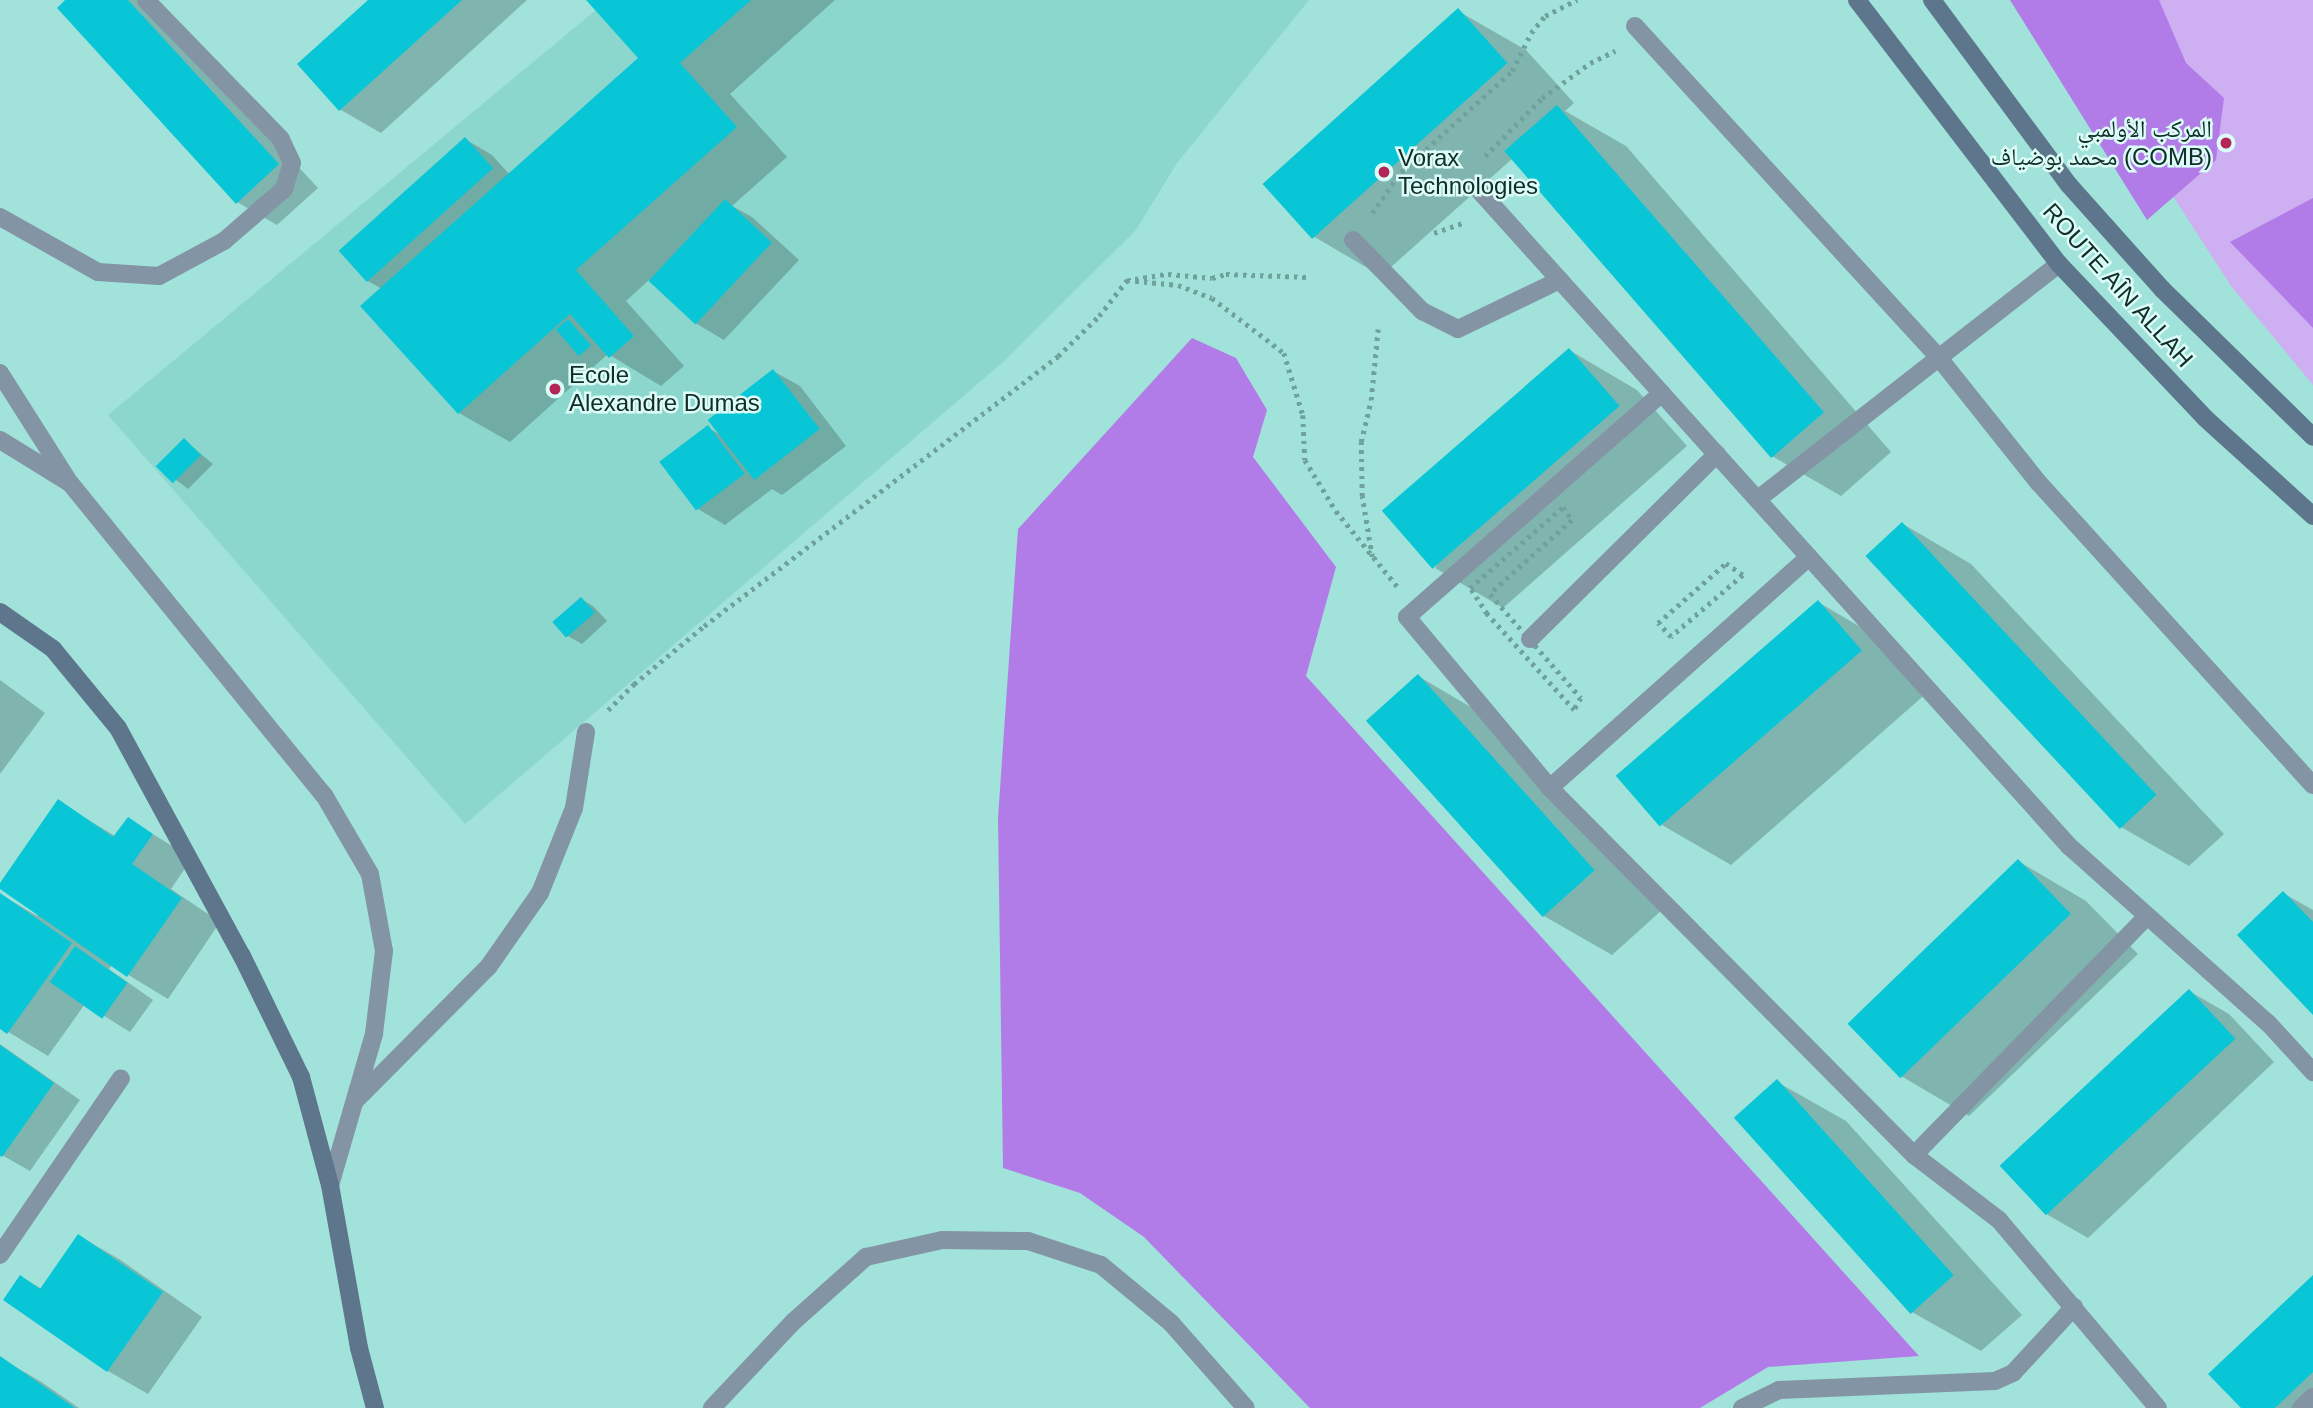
<!DOCTYPE html>
<meta charset="utf-8">
<style>
body{margin:0}
#map{position:relative;width:2313px;height:1408px;overflow:hidden;background:#a1e2da;font-family:Helvetica,"Noto Naskh Arabic",sans-serif}
div>[style]{position:absolute}
[style*='--x']{left:calc(var(--x)*1px);top:calc(var(--y)*1px);width:calc(var(--w)*1px);rotate:calc(var(--a)*1deg)}
.built>*{inset:0;background:#8cd7cd}
.green>*{inset:0;background:#ceaff2}
.forest>*{inset:0;background:#b17ce7}
.shadow>*{inset:0;background:#0003}
.building>*{inset:0;background:#09c6d7;transform-origin:0 0}
.path>*{height:4.5px;margin-top:-2.25px;transform-origin:0;background:repeating-linear-gradient(90deg,#6fa29c 0 3.5px,transparent 0 8.5px)}
.lane>*{height:18px;margin:-9px;padding:0 9px;transform-origin:9px;border-radius:9px;background:#8394a4}
.street>*{height:18px;margin:-9px;padding:0 9px;transform-origin:9px;border-radius:9px;background:#8394a4}
.secondary>*{height:18px;margin:-9px;padding:0 9px;transform-origin:9px;border-radius:9px;background:#5d768c}
.dots>*{width:19px;height:19px;translate:-50% -50%;box-sizing:border-box;border:4px solid #dcfcf7;border-radius:50%}
span{translate:-50% -50%;white-space:nowrap;text-align:center;line-height:1.15;-webkit-text-stroke:5px #dcfcf7;paint-order:stroke}
.poi-label{font-size:24px;color:#112c29}
.right{translate:-100% -50%;text-align:right}
.left{translate:0 -50%;text-align:left}
.street-label{font-size:24px;color:#112c29}
</style>
<div id="map">
<div class="built">
<i style="clip-path:polygon(608px 0,1309px 0,1177px 163px,1136px 230px,1002px 363px,465px 824px,108px 415px)"></i>
</div>
<div class="green">
<i style="clip-path:polygon(2046px 0,2313px 0,2313px 385px,2231px 286px)"></i>
</div>
<div class="forest">
<i style="clip-path:polygon(2010px 0,2159px 0,2186px 63px,2224px 98px,2216px 160px,2147px 220px)"></i>
<i style="clip-path:polygon(2313px 198px,2313px 328px,2230px 242px)"></i>
<i style="clip-path:polygon(1192px 338px,1236px 358px,1267px 410px,1253px 457px,1336px 567px,1306px 676px,1919px 1356px,1768px 1367px,1700px 1408px,1310px 1408px,1144px 1237px,1080px 1193px,1003px 1168px,998px 818px,1018px 529px)"></i>
</div>
<div class="shadow">
<i style="clip-path:polygon(68px 0,145px 0,318px 188px,277px 225px,237px 202px)"></i>
<i style="clip-path:polygon(371px 0,527px 0,381px 133px,341px 110px,299px 64px)"></i>
<i style="clip-path:polygon(589px 0,835px 0,730px 94px,787px 157px,732px 206px,752px 217px,799px 260px,724px 340px,697px 324px,649px 280px,626px 301px,684px 366px,661px 386px,608px 354px,510px 442px,459px 413px,382px 289px,366px 280px,465px 139px,492px 155px,510px 175px,641px 58px)"></i>
<i style="clip-path:polygon(1458px 11px,1526px 50px,1574px 103px,1565px 111px,1626px 146px,1891px 452px,1841px 496px,1772px 456px,1513px 158px,1381px 276px,1313px 236px,1265px 184px)"></i>
<i style="clip-path:polygon(1569px 350px,1637px 390px,1687px 446px,1503px 608px,1435px 568px)"></i>
<i style="clip-path:polygon(773px 371px,800px 386px,846px 446px,782px 495px,772px 489px,725px 525px,698px 509px,708px 428px,721px 435px)"></i>
<i style="clip-path:polygon(184px 440px,213px 464px,188px 489px,158px 466px)"></i>
<i style="clip-path:polygon(1903px 524px,1971px 564px,2224px 834px,2189px 866px,2121px 827px)"></i>
<i style="clip-path:polygon(581px 599px,594px 607px,607px 621px,582px 644px,568px 636px,555px 622px)"></i>
<i style="clip-path:polygon(1818px 602px,1886px 642px,1929px 691px,1731px 865px,1662px 825px)"></i>
<i style="clip-path:polygon(1418px 676px,1486px 716px,1662px 910px,1612px 955px,1544px 916px)"></i>
<i style="clip-path:polygon(0 680px,45px 713px,0 774px)"></i>
<i style="clip-path:polygon(59px 802px,115px 836px,128px 819px,192px 858px,171px 889px,220px 922px,168px 999px,112px 965px,109px 969px,153px 1000px,130px 1032px,85px 1004px,48px 1056px,0 1027px,0 894px,37px 916px,39px 913px,0 886px)"></i>
<i style="clip-path:polygon(2018px 861px,2086px 901px,2138px 954px,1969px 1116px,1901px 1076px)"></i>
<i style="clip-path:polygon(2283px 893px,2313px 910px,2313px 1012px)"></i>
<i style="clip-path:polygon(2189px 991px,2229px 1014px,2274px 1062px,2088px 1238px,2048px 1215px,2003px 1166px)"></i>
<i style="clip-path:polygon(0 1044px,80px 1100px,30px 1171px,0 1154px)"></i>
<i style="clip-path:polygon(1777px 1082px,1846px 1121px,2022px 1315px,1981px 1351px,1912px 1312px,1737px 1118px)"></i>
<i style="clip-path:polygon(79px 1236px,119px 1259px,202px 1317px,148px 1394px,108px 1371px,5px 1299px,21px 1277px,42px 1289px)"></i>
<i style="clip-path:polygon(2313px 1278px,2313px 1408px,2243px 1408px)"></i>
<i style="clip-path:polygon(0 1358px,40px 1381px,79px 1408px,0 1408px)"></i>
</div>
<div class="building">
<i style="clip-path:polygon(65px 0,128px 0,279px 164px,236px 204px,57px 8px)"></i>
<i style="clip-path:polygon(368px 0,462px 0,339px 111px,297px 64px)"></i>
<i style="clip-path:polygon(586px 0,751px 0,680px 63px,737px 127px,576px 270px,634px 336px,609px 358px,570px 314px,458px 414px,360px 306px,638px 58px)"></i>
<i style="left:1458px;top:8px;width:74px;height:263px;rotate:48deg"></i>
<i style="left:1557px;top:105px;width:407px;height:70px;rotate:49deg"></i>
<i style="left:465px;top:137px;width:42px;height:170px;rotate:48deg"></i>
<i style="left:725px;top:199px;width:64px;height:112px;rotate:43deg"></i>
<i style="left:568px;top:319px;width:35px;height:16px;rotate:49deg"></i>
<i style="left:1569px;top:348px;width:77px;height:248px;rotate:49deg"></i>
<i style="left:773px;top:369px;width:76px;height:83px;rotate:52deg"></i>
<i style="left:708px;top:425px;width:61px;height:61px;rotate:53deg"></i>
<i style="left:184px;top:438px;width:24px;height:40px;rotate:45deg"></i>
<i style="left:1902px;top:522px;width:373px;height:50px;rotate:47deg"></i>
<i style="left:581px;top:597px;width:21px;height:38px;rotate:49deg"></i>
<i style="left:1818px;top:600px;width:67px;height:268px;rotate:49deg"></i>
<i style="left:1418px;top:674px;width:264px;height:70px;rotate:48deg"></i>
<i style="clip-path:polygon(58px 799px,113px 837px,128px 817px,153px 834px,132px 864px,182px 898px,127px 977px,0 889px,0 883px)"></i>
<i style="left:2018px;top:859px;width:76px;height:237px;rotate:46deg"></i>
<i style="clip-path:polygon(2283px 891px,2313px 922px,2313px 1015px,2237px 935px)"></i>
<i style="clip-path:polygon(0 893px,72px 943px,7px 1034px,0 1029px)"></i>
<i style="left:75px;top:946px;width:64px;height:44px;rotate:35deg"></i>
<i style="left:2189px;top:989px;width:68px;height:259px;rotate:47deg"></i>
<i style="clip-path:polygon(0 1045px,54px 1083px,2px 1157px,0 1156px)"></i>
<i style="left:1777px;top:1079px;width:264px;height:58px;rotate:48deg"></i>
<i style="clip-path:polygon(78px 1234px,163px 1292px,107px 1372px,3px 1300px,20px 1275px,40px 1289px)"></i>
<i style="clip-path:polygon(2313px 1275px,2313px 1372px,2275px 1408px,2241px 1408px,2208px 1374px)"></i>
<i style="clip-path:polygon(0 1356px,75px 1408px,0 1408px)"></i>
</div>
<div class="path">
<i style="--x:1485;--y:156;--w:81;--a:-45.5"></i>
<i style="--x:1542;--y:98;--w:59;--a:-36.1"></i>
<i style="--x:1590;--y:63;--w:28;--a:-26"></i>
<i style="--x:1372;--y:213;--w:50;--a:-54.7"></i>
<i style="--x:1401;--y:172;--w:150;--a:-42.3"></i>
<i style="--x:1512;--y:71;--w:42;--a:-63.4"></i>
<i style="--x:1531;--y:33;--w:22;--a:-51"></i>
<i style="--x:1545;--y:16;--w:36;--a:-27"></i>
<i style="--x:1434;--y:233;--w:34;--a:-19"></i>
<i style="--x:1135;--y:279;--w:33;--a:-9"></i>
<i style="--x:1168;--y:274;--w:44;--a:5.2"></i>
<i style="--x:1212;--y:278;--w:15;--a:-16"></i>
<i style="--x:1226;--y:274;--w:81;--a:2.1"></i>
<i style="--x:1563;--y:507;--w:16;--a:55"></i>
<i style="--x:1572;--y:520;--w:110;--a:137.9"></i>
<i style="--x:1490;--y:594;--w:138;--a:48.8"></i>
<i style="--x:1581;--y:698;--w:14;--a:120"></i>
<i style="--x:1574;--y:710;--w:130;--a:-132.2"></i>
<i style="--x:1487;--y:614;--w:31;--a:-123"></i>
<i style="--x:1470;--y:588;--w:123;--a:-41.1"></i>
<i style="--x:1372;--y:557;--w:62;--a:-99.3"></i>
<i style="--x:1362;--y:496;--w:54;--a:-91.1"></i>
<i style="--x:1361;--y:442;--w:43;--a:-76.6"></i>
<i style="--x:1371;--y:400;--w:71;--a:-84.4"></i>
<i style="--x:1726;--y:563;--w:21;--a:35"></i>
<i style="--x:1743;--y:575;--w:95;--a:139.3"></i>
<i style="--x:1671;--y:637;--w:19;--a:-133"></i>
<i style="--x:1658;--y:623;--w:91;--a:-41.4"></i>
<i style="--x:608;--y:710;--w:37;--a:-45"></i>
<i style="--x:634;--y:684;--w:91;--a:-39.6"></i>
<i style="--x:704;--y:626;--w:445;--a:-37.3"></i>
<i style="--x:1058;--y:356;--w:57;--a:-44.3"></i>
<i style="--x:1099;--y:316;--w:46;--a:-52.1"></i>
<i style="--x:1127;--y:280;--w:51;--a:5.6"></i>
<i style="--x:1178;--y:285;--w:36;--a:21"></i>
<i style="--x:1212;--y:298;--w:91;--a:37.4"></i>
<i style="--x:1284;--y:353;--w:65;--a:73"></i>
<i style="--x:1303;--y:415;--w:45;--a:87.5"></i>
<i style="--x:1305;--y:460;--w:60;--a:58.7"></i>
<i style="--x:1336;--y:511;--w:97;--a:50.9"></i>
</div>
<div class="lane">
<i style="--x:1476;--y:187;--w:887;--a:48.02"></i>
<i style="--x:2069;--y:846;--w:266;--a:41.7"></i>
<i style="--x:2268;--y:1023;--w:67;--a:47.4"></i>
<i style="--x:0;--y:217;--w:112;--a:29.3"></i>
<i style="--x:98;--y:272;--w:61;--a:3.8"></i>
<i style="--x:159;--y:276;--w:74;--a:-28.3"></i>
<i style="--x:224;--y:241;--w:79;--a:-40.9"></i>
<i style="--x:284;--y:189;--w:27;--a:-73"></i>
<i style="--x:292;--y:163;--w:26;--a:-115"></i>
<i style="--x:281;--y:139;--w:194;--a:-134.2"></i>
<i style="--x:1353;--y:240;--w:99;--a:45.8"></i>
<i style="--x:1422;--y:311;--w:40;--a:26.6"></i>
<i style="--x:1458;--y:329;--w:113;--a:-25.7"></i>
<i style="--x:0;--y:373;--w:127;--a:57.6"></i>
<i style="--x:0;--y:440;--w:82;--a:31.6"></i>
<i style="--x:70;--y:483;--w:402;--a:50.9"></i>
<i style="--x:324;--y:795;--w:91;--a:59.8"></i>
<i style="--x:370;--y:874;--w:78;--a:79.7"></i>
<i style="--x:384;--y:951;--w:84;--a:96.9"></i>
<i style="--x:374;--y:1034;--w:157;--a:106.2"></i>
<i style="--x:1758;--y:499;--w:382;--a:-38"></i>
<i style="--x:1530;--y:639;--w:263;--a:-44.7"></i>
<i style="--x:1550;--y:788;--w:223;--a:-129.9"></i>
<i style="--x:1407;--y:617;--w:339;--a:-41.3"></i>
<i style="--x:357;--y:1099;--w:187;--a:-45.2"></i>
<i style="--x:489;--y:966;--w:89;--a:-55.1"></i>
<i style="--x:540;--y:893;--w:92;--a:-68.2"></i>
<i style="--x:574;--y:808;--w:77;--a:-81"></i>
</div>
<div class="street">
<i style="--x:1635;--y:26;--w:450;--a:47.5"></i>
<i style="--x:1939;--y:358;--w:159;--a:51.4"></i>
<i style="--x:2038;--y:482;--w:409;--a:47.8"></i>
<i style="--x:1809;--y:557;--w:347;--a:138.3"></i>
<i style="--x:1550;--y:788;--w:517;--a:45.24"></i>
<i style="--x:1914;--y:1155;--w:107;--a:37.4"></i>
<i style="--x:1999;--y:1220;--w:246;--a:49.8"></i>
<i style="--x:1914;--y:1155;--w:334;--a:-45.7"></i>
<i style="--x:0;--y:1255;--w:214;--a:-55.6"></i>
<i style="--x:712;--y:1408;--w:118;--a:-46.7"></i>
<i style="--x:793;--y:1322;--w:98;--a:-41.7"></i>
<i style="--x:866;--y:1257;--w:78;--a:-12.6"></i>
<i style="--x:942;--y:1240;--w:86;--a:0.7"></i>
<i style="--x:1028;--y:1241;--w:77;--a:18.2"></i>
<i style="--x:1101;--y:1265;--w:91;--a:39.6"></i>
<i style="--x:1171;--y:1323;--w:113;--a:48.6"></i>
<i style="--x:1742;--y:1408;--w:41;--a:-25.9"></i>
<i style="--x:1779;--y:1390;--w:216;--a:-2.4"></i>
<i style="--x:1995;--y:1381;--w:20;--a:-24"></i>
<i style="--x:2013;--y:1373;--w:90;--a:-47.3"></i>
<i style="--x:2301;--y:1408;--w:16;--a:-43"></i>
</div>
<div class="secondary">
<i style="--x:1857;--y:0;--w:332;--a:52.6"></i>
<i style="--x:2059;--y:264;--w:212;--a:46.5"></i>
<i style="--x:2205;--y:418;--w:146;--a:42.2"></i>
<i style="--x:1932;--y:0;--w:230;--a:53.5"></i>
<i style="--x:2069;--y:185;--w:140;--a:48.2"></i>
<i style="--x:2162;--y:289;--w:211;--a:44.4"></i>
<i style="--x:0;--y:612;--w:65;--a:34.9"></i>
<i style="--x:53;--y:649;--w:102;--a:50.6"></i>
<i style="--x:118;--y:728;--w:260;--a:61.5"></i>
<i style="--x:242;--y:956;--w:135;--a:64"></i>
<i style="--x:301;--y:1077;--w:112;--a:75"></i>
<i style="--x:330;--y:1185;--w:166;--a:79.9"></i>
<i style="--x:359;--y:1348;--w:62;--a:75.1"></i>
</div>
<div class="dots">
<i style="left:2226px;top:143px;background:#b32457"></i>
<i style="left:1384px;top:172px;background:#b32457"></i>
<i style="left:555px;top:389px;background:#b32457"></i>
</div>
<div class="poi-label">
<span class="right" style="left:2212px;top:143px">المركب الأولمبي<br>محمد بوضياف (COMB)</span>
<span class="left" style="left:1398px;top:172px">Vorax<br>Technologies</span>
<span class="left" style="left:569px;top:389px">Ecole<br>Alexandre Dumas</span>
</div>
<div class="street-label">
<span style="left:2118px;top:285px;rotate:48deg">ROUTE AÎN ALLAH</span>
</div>
</div>
